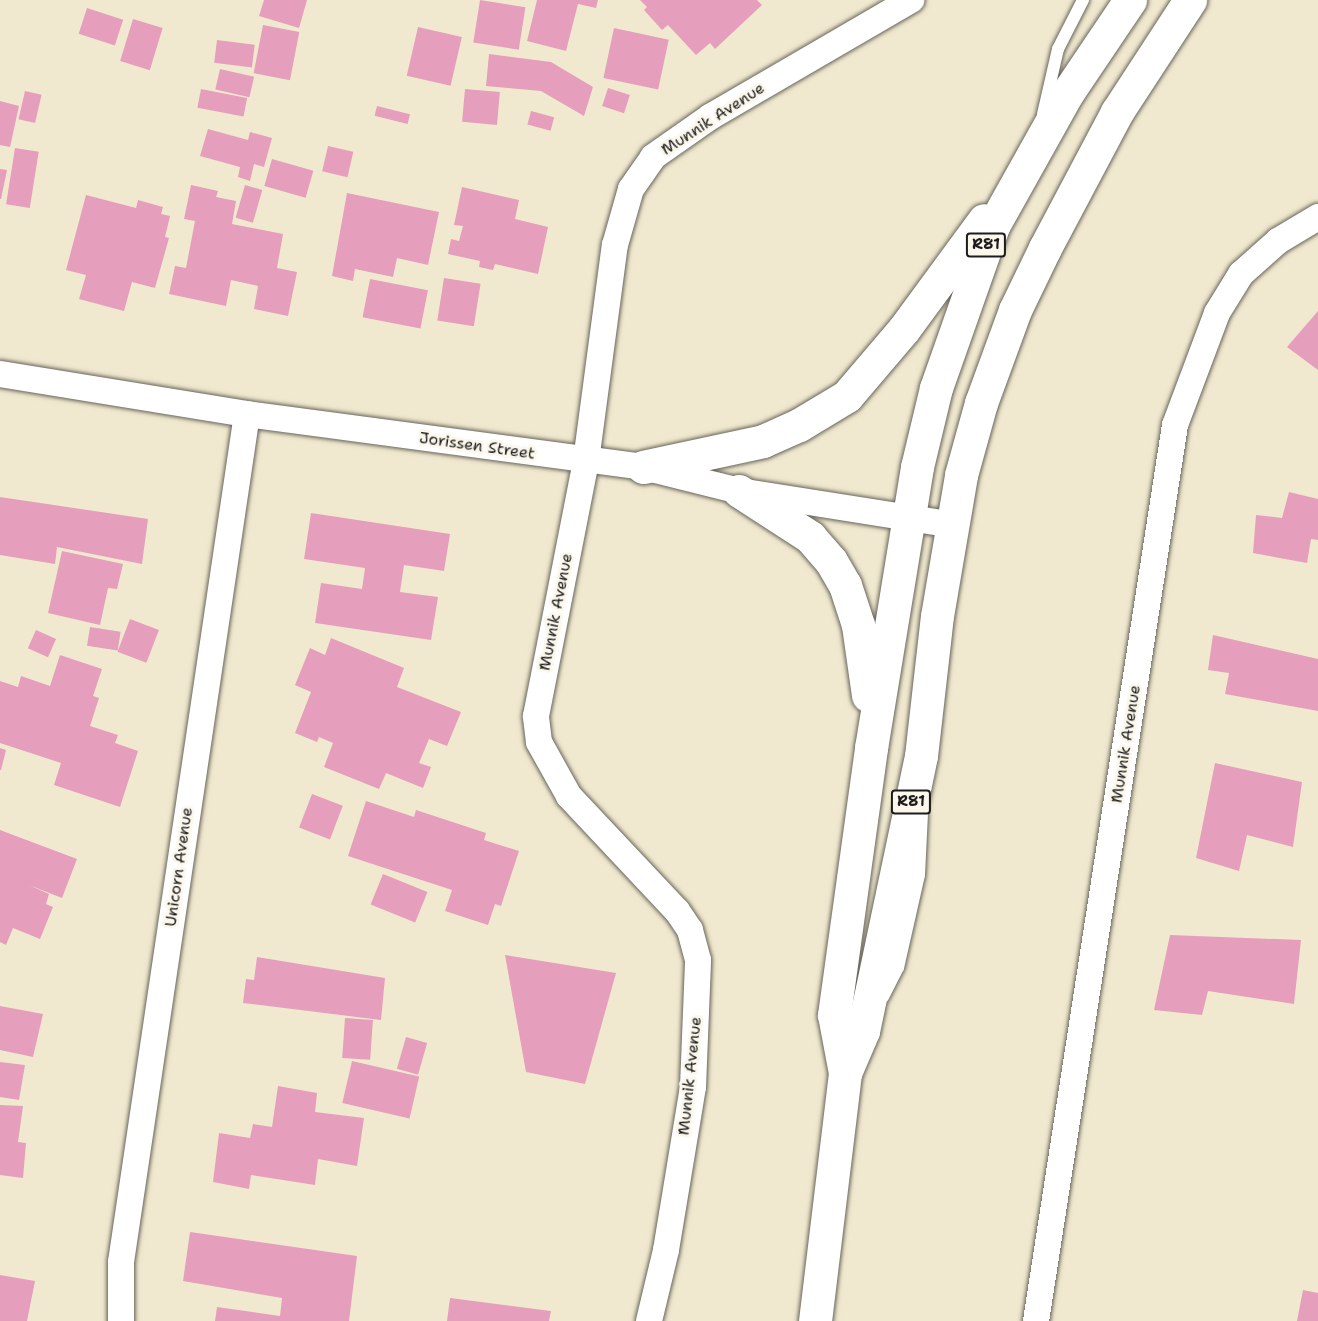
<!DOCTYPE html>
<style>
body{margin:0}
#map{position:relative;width:1318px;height:1321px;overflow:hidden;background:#f1e9cf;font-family:"Shantell Sans",sans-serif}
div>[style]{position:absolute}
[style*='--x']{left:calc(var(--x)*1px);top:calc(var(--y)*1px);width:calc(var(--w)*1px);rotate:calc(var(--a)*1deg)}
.building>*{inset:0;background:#e59fbc;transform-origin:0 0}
.roads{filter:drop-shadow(0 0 2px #67645b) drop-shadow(0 0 2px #67645b)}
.service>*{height:12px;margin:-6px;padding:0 6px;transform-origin:6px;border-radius:6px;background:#fff}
.minor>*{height:26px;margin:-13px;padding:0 13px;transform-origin:13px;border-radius:13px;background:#fff}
.primary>*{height:33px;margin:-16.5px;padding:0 16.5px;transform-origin:16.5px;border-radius:16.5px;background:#fff}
span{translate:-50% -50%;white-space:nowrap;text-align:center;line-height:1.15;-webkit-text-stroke:6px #fbf7ec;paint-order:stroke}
.shield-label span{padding:2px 4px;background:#fbf7ec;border:2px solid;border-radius:4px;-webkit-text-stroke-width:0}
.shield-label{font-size:15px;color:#1c1c1c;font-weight:700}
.street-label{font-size:16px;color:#1c1c1c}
</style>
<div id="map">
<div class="building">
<i style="clip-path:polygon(264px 0,307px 0,299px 28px,259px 16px)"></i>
<i style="left:480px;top:0;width:46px;height:43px;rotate:9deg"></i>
<i style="clip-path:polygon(537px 0,598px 0,596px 8px,578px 4px,566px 51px,527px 41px)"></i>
<i style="clip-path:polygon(640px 0,757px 0,762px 5px,715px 49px,710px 43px,696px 55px,668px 25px,662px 30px,644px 10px,647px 7px)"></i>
<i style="left:87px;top:8px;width:38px;height:27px;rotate:18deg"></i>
<i style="left:133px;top:19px;width:31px;height:44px;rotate:17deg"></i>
<i style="left:263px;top:25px;width:37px;height:49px;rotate:11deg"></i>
<i style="left:418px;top:27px;width:45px;height:50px;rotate:13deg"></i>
<i style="left:614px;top:28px;width:56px;height:51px;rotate:12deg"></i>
<i style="left:217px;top:40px;width:38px;height:23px;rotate:7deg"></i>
<i style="clip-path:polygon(489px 54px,551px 62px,593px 87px,584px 116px,541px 91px,486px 86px)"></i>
<i style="left:220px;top:69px;width:35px;height:21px;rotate:13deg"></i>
<i style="left:608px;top:88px;width:23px;height:19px;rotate:18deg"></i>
<i style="left:201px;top:89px;width:47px;height:19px;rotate:11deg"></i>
<i style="left:465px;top:89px;width:35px;height:33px;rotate:5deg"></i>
<i style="left:25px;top:91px;width:17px;height:29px;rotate:13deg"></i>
<i style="clip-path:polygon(0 101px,19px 106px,10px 147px,0 145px)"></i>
<i style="left:377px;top:106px;width:34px;height:10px;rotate:14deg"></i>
<i style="left:531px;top:111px;width:24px;height:14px;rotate:15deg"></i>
<i style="clip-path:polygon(208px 129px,248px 140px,250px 132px,272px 138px,264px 167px,254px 164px,250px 181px,238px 177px,240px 167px,200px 156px)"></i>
<i style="left:328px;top:146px;width:26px;height:26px;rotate:13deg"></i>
<i style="left:15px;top:148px;width:24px;height:57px;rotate:9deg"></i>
<i style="left:272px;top:159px;width:43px;height:28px;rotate:16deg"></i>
<i style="clip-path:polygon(0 169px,7px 170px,1px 199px,0 199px)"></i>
<i style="clip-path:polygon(191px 185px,218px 191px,216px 197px,236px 201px,232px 224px,283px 234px,277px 268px,297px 272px,288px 316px,254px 309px,258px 286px,231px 280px,226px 306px,169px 294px,175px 266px,186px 268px,195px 221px,184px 219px)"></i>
<i style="left:245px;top:185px;width:18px;height:34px;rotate:16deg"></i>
<i style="clip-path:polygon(462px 187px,519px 200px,515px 219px,548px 227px,538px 274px,495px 264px,493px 270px,479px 267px,480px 261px,448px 254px,451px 239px,459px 241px,463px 226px,454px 225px)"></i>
<i style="clip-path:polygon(347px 193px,439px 212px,428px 265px,397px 258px,393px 277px,355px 269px,353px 281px,332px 276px)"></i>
<i style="clip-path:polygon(86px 195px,136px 208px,138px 200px,163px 207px,161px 214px,170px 216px,165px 237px,169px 238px,155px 288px,132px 282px,124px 311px,79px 299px,86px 275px,66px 270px)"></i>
<i style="left:444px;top:278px;width:37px;height:43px;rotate:9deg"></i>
<i style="left:370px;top:279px;width:59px;height:39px;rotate:11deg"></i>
<i style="clip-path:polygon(1318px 311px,1318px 370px,1287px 347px)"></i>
<i style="clip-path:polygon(1289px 492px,1318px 499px,1318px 540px,1311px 539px,1307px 563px,1253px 553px,1256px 515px,1282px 518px)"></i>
<i style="clip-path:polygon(0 497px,148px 519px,142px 564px,57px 547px,55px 564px,0 555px)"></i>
<i style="clip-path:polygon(311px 513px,450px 534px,444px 571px,404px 565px,400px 592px,438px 597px,431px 640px,315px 623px,321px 583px,362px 589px,365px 568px,304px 559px)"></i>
<i style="clip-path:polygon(62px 551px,123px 564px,117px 589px,108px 588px,100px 625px,48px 613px)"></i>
<i style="left:130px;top:619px;width:31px;height:35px;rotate:21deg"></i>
<i style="left:90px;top:627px;width:31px;height:19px;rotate:9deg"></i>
<i style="left:36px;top:630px;width:22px;height:20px;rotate:24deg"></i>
<i style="clip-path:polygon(1213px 635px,1318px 659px,1318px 711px,1225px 694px,1229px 673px,1208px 670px)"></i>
<i style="clip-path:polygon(331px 638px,404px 668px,397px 687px,461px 712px,447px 746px,429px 739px,419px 763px,431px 767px,423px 788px,386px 773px,379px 789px,324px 767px,333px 743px,319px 737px,317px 742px,295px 733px,311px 692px,295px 685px,310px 648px,325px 655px)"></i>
<i style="clip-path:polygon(60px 655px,102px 669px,93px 696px,99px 698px,90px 726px,118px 735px,115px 743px,138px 751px,120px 807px,54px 785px,61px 763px,0 743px,0 681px,18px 687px,21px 676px,50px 686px)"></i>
<i style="clip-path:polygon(0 748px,6px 750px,1px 770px,0 770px)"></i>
<i style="clip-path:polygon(1215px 763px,1302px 782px,1293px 847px,1247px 835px,1239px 871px,1196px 858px)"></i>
<i style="left:312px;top:794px;width:33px;height:36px;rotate:21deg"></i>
<i style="clip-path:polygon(366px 801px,414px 817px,416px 810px,486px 833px,484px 840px,519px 851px,501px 906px,495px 904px,488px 925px,445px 911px,452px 890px,348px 856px)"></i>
<i style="clip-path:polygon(0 830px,77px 859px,62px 898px,29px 885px,49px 894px,46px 904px,53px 907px,40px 939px,13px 928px,6px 945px,0 942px)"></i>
<i style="left:383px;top:874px;width:48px;height:33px;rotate:22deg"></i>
<i style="clip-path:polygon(1170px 935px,1301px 940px,1294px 1004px,1208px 991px,1202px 1015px,1154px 1010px)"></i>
<i style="clip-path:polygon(505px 955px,616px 973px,585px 1084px,526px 1072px)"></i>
<i style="clip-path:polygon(257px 957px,385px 978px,381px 1020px,243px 1003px,246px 979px,254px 980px)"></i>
<i style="clip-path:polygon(0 1006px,43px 1014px,33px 1057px,0 1050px)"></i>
<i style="left:345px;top:1018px;width:28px;height:40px;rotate:4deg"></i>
<i style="left:406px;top:1037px;width:22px;height:33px;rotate:16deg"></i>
<i style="left:352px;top:1061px;width:69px;height:43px;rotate:13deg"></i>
<i style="clip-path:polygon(0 1062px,25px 1065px,19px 1100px,0 1097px)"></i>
<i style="clip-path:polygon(278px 1086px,317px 1093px,315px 1112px,364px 1118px,357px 1166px,318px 1159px,315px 1185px,251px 1175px,249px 1189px,213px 1182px,219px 1133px,250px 1138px,253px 1124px,272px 1127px)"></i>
<i style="clip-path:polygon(0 1105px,23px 1106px,18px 1142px,26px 1143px,23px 1178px,0 1175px)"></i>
<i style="clip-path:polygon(190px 1232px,357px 1256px,349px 1321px,215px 1321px,217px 1307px,280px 1316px,282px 1298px,183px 1281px)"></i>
<i style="clip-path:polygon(0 1275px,35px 1281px,27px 1321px,0 1321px)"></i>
<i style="clip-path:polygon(1303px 1290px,1318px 1293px,1318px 1321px,1297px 1321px)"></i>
<i style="clip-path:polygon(450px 1298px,551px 1311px,549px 1321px,447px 1321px)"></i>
</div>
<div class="roads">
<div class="service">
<i style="--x:1043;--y:114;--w:67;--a:-77"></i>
<i style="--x:1058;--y:49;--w:55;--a:-63"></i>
<i style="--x:883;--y:997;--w:33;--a:-63"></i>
<i style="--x:898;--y:968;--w:95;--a:-77.3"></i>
<i style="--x:919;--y:875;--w:61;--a:-87.2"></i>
</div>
<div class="minor">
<i style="--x:0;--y:374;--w:250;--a:9.2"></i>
<i style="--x:247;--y:414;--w:400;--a:7.6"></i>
<i style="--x:643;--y:467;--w:99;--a:14"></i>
<i style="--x:739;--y:491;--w:217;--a:9"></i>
<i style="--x:121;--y:1321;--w:59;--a:-90"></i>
<i style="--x:121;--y:1262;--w:857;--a:-81.55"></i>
<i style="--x:649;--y:1321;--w:73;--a:-76.5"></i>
<i style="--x:666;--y:1250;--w:165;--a:-80.6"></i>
<i style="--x:693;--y:1087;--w:127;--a:-87.7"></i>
<i style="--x:698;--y:960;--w:31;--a:-105"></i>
<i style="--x:690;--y:930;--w:23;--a:-124"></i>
<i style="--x:677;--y:911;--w:158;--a:-133.2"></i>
<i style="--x:569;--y:796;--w:62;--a:-119.1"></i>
<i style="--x:539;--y:742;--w:26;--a:-97"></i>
<i style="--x:536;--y:716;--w:260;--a:-78.9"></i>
<i style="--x:586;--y:461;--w:218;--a:-82.4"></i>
<i style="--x:615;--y:245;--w:58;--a:-74.1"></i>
<i style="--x:631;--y:189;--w:39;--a:-55"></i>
<i style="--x:653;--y:157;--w:70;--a:-35.1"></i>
<i style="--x:710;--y:117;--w:233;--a:-30.2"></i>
<i style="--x:1036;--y:1321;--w:907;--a:-81.18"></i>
<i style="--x:1175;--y:425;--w:120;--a:-69.4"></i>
<i style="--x:1217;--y:313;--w:46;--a:-58.4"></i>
<i style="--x:1241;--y:274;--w:50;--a:-41.7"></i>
<i style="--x:1278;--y:241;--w:47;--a:-31"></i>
</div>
<div class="primary">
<i style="--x:643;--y:467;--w:123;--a:-12.2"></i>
<i style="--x:763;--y:441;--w:39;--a:-24"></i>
<i style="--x:799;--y:425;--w:56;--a:-31.1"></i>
<i style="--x:847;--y:396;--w:88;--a:-49.6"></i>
<i style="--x:904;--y:329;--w:135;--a:-53.7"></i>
<i style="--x:739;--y:491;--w:85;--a:32.9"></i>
<i style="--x:810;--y:537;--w:32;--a:49"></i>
<i style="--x:831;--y:561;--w:28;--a:60"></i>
<i style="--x:845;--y:585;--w:42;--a:72"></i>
<i style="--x:858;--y:625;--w:71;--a:81.9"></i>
<i style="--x:845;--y:1073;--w:46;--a:-66.8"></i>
<i style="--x:863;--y:1031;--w:281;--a:-78.1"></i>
<i style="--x:921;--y:756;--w:141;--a:-83.5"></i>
<i style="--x:937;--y:616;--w:143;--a:-80.3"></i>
<i style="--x:961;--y:475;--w:75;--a:-74.5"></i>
<i style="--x:981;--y:403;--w:99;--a:-69.9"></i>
<i style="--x:1015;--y:310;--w:69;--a:-64.2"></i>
<i style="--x:1045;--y:248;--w:154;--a:-62.1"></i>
<i style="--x:1117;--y:112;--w:134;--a:-56.9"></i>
<i style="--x:815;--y:1321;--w:250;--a:-83.1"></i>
<i style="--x:845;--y:1073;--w:59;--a:-100.7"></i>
<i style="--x:834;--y:1015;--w:270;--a:-82.1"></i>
<i style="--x:871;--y:748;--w:285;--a:-80.7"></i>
<i style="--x:917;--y:467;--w:81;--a:-76.5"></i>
<i style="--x:936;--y:388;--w:172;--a:-70.6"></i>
<i style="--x:993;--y:226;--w:154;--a:-60.8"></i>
<i style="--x:1068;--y:92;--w:111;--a:-56"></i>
</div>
</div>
<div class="shield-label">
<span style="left:986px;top:245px">R81</span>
<span style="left:911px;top:802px">R81</span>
</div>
<div class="street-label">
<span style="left:713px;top:119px;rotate:-33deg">Munnik Avenue</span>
<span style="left:477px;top:446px;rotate:8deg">Jorissen Street</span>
<span style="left:556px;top:612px;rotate:-79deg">Munnik Avenue</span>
<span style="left:1126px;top:744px;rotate:-81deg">Munnik Avenue</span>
<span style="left:179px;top:867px;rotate:-82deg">Unicorn Avenue</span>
<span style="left:690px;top:1076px;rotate:-84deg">Munnik Avenue</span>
</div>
</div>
